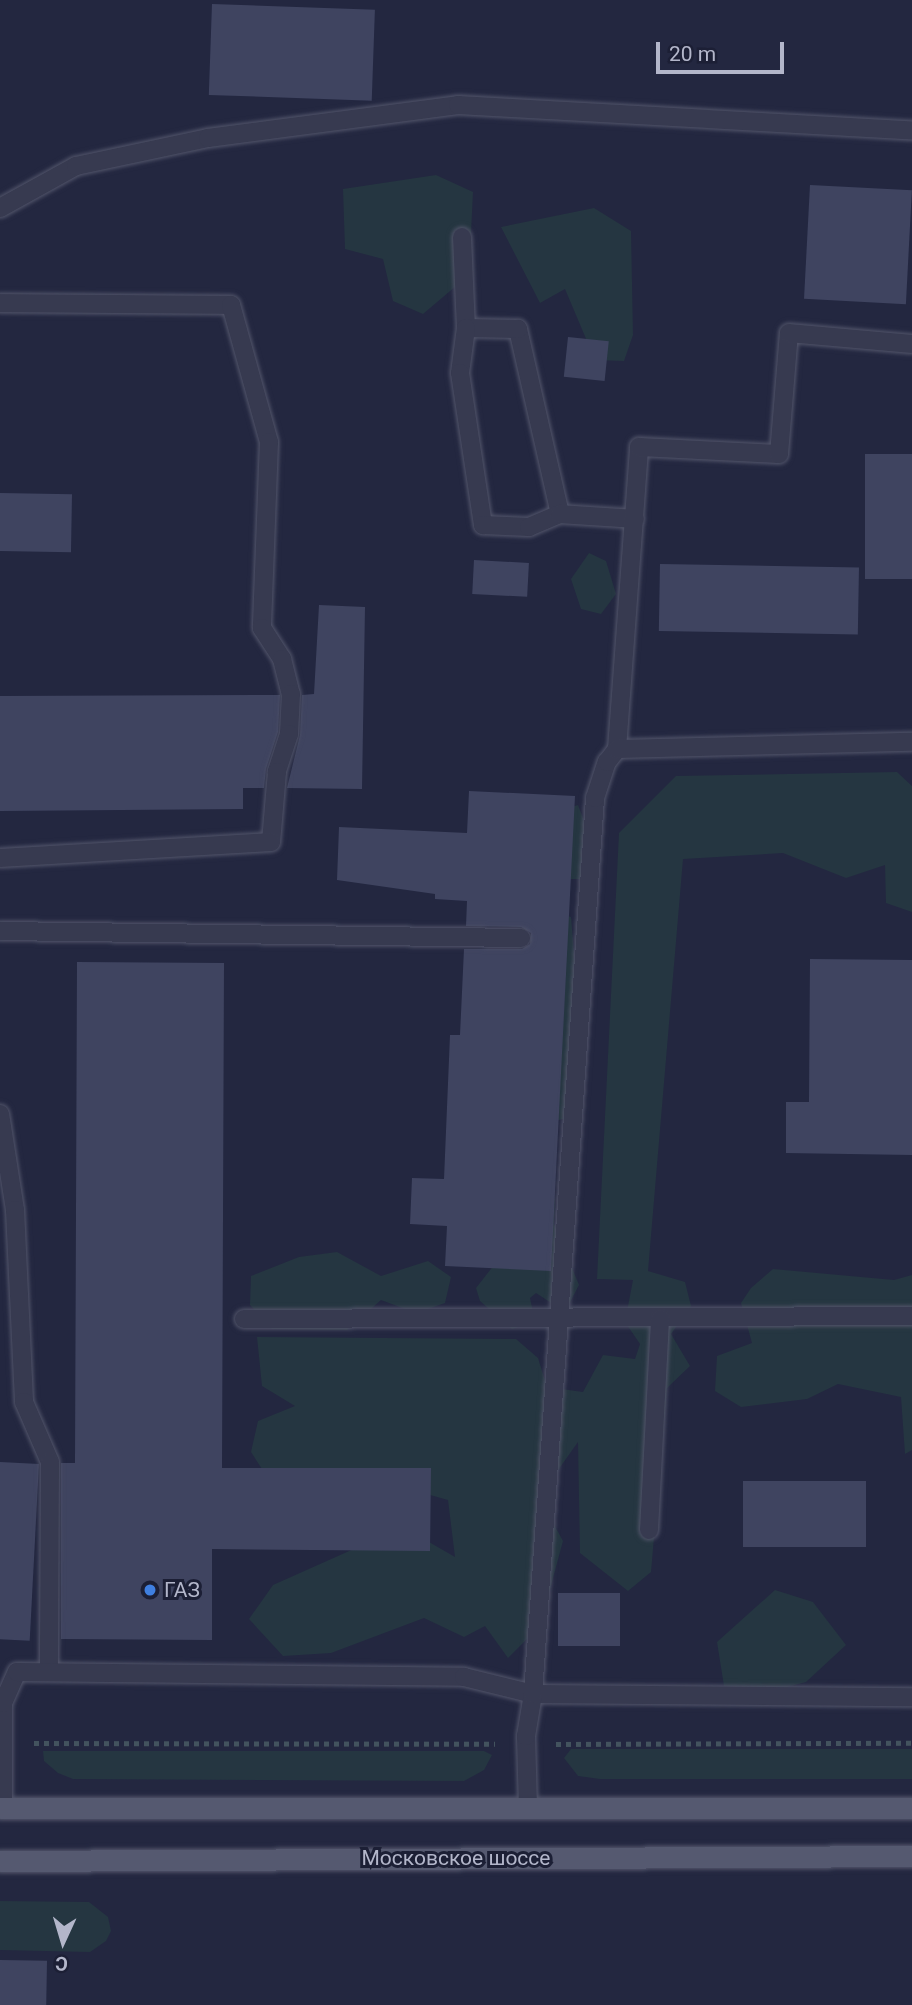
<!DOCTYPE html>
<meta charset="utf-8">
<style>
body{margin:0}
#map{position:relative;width:912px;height:2005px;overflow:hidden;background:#232740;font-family:Roboto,sans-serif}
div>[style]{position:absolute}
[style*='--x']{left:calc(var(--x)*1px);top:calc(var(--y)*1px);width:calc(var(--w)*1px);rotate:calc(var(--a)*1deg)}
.green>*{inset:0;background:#253641}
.building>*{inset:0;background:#3f4460;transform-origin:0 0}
.path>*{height:4.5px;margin-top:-2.25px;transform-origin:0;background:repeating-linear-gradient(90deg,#43535e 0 5px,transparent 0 10px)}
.roads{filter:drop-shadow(0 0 2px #52556a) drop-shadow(0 0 2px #52556a)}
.service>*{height:18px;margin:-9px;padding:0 9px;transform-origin:9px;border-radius:9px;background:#373a50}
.primary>*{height:21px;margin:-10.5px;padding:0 10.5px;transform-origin:10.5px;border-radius:10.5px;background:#555970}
.dots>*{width:19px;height:19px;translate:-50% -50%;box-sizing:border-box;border:4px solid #1c1f35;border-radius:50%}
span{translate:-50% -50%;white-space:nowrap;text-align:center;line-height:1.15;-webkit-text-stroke:6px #1c1f35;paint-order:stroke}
.poi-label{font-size:21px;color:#b3b6ca}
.left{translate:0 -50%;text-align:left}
.street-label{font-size:21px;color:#b3b6ca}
.north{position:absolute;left:28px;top:1907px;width:70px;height:70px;-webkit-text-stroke:5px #1c1f35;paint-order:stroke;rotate:184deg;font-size:19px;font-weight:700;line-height:28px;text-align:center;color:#b3b6ca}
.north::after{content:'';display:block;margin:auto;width:24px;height:32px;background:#b3b6ca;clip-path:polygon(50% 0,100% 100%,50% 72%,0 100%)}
.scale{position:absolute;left:656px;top:42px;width:128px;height:32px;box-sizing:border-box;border:4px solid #b3b6ca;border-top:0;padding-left:9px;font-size:21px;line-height:24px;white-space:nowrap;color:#b3b6ca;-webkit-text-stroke:5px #1c1f35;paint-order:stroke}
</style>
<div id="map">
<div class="green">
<i style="clip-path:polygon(436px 175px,473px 192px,469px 275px,423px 314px,393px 301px,383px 259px,345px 249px,343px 189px)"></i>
<i style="clip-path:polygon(594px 208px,631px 231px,633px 335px,624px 361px,595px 360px,565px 289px,540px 303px,501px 227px)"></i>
<i style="clip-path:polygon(589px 553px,606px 561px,616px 594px,601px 614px,581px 609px,571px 579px)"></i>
<i style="clip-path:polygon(897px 772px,912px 786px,912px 912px,886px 903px,885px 865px,846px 878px,783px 853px,683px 859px,648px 1271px,685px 1282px,691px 1306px,671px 1334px,690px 1366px,667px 1388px,651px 1572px,628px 1591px,580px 1553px,578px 1442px,539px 1497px,563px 1541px,540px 1626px,508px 1658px,485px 1626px,464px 1637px,424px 1618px,331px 1653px,283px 1656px,249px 1619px,273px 1585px,403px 1527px,455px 1557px,448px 1500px,366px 1477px,273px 1486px,251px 1452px,258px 1421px,295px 1406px,262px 1386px,257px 1337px,516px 1339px,538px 1358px,547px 1387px,583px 1392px,603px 1355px,635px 1359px,640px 1344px,625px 1322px,633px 1280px,597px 1279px,619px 833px,676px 776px)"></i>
<i style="clip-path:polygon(578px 805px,598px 857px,580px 879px,552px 879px,547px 815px)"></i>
<i style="clip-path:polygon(550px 911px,571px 917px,577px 990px,566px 1118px,552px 1122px)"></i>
<i style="clip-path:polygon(531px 1183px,555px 1199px,554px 1224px,579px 1285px,565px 1312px,536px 1293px,530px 1298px,535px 1322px,512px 1329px,480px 1301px,476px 1288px,494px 1265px)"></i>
<i style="clip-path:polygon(337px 1252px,381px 1276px,428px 1261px,451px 1277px,445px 1303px,416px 1313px,381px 1300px,347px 1330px,272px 1329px,250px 1305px,251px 1276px,299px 1257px)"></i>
<i style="clip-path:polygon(773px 1269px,894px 1280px,912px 1275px,912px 1450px,905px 1454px,901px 1397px,838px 1384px,807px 1399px,741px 1407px,715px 1391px,717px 1356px,752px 1343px,741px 1303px,751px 1288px)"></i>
<i style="clip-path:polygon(775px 1590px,813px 1602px,846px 1645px,806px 1682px,764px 1693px,724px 1686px,717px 1642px)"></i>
<i style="clip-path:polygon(571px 1749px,912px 1749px,912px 1779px,600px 1779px,578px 1776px,564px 1758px)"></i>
<i style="clip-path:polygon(43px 1751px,484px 1751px,492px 1755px,484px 1770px,464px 1781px,73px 1779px,58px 1773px,44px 1761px)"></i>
<i style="clip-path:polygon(0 1901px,89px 1902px,108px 1917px,111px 1931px,106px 1941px,90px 1952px,0 1950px)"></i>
</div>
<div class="building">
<i style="left:212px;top:4px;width:163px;height:91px;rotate:2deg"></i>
<i style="left:810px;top:185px;width:102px;height:114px;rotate:3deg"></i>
<i style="left:568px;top:337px;width:41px;height:40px;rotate:6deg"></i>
<i style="left:865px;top:454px;width:47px;height:125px"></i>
<i style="left:0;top:493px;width:72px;height:58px;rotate:1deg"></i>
<i style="left:474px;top:560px;width:55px;height:34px;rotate:3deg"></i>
<i style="left:660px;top:564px;width:199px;height:67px;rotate:1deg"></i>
<i style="clip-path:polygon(319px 605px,365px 607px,362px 789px,287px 788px,300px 735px,302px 695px,314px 694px)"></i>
<i style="clip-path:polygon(280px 695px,278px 732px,266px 769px,264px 788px,243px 788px,243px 809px,0 811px,0 696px)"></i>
<i style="clip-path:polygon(469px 791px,575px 796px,551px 1271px,445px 1266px,447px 1226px,410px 1224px,412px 1178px,444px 1179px,450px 1035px,460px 1035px,464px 949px,522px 949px,530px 944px,531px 933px,521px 927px,466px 926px,467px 901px,435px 899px,435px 894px,337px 880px,339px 827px,467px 833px)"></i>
<i style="clip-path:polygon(810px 959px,912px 960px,912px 1155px,786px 1153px,786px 1102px,809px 1102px)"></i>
<i style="clip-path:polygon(77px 962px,224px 963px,222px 1468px,431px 1468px,430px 1551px,212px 1549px,212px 1640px,61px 1639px,61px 1463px,75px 1463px)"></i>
<i style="left:0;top:1462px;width:39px;height:177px;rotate:3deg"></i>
<i style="left:743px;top:1481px;width:123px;height:66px"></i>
<i style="left:558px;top:1593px;width:62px;height:53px"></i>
<i style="left:0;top:1960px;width:47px;height:45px;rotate:1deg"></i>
</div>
<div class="path">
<i style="--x:34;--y:1743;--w:461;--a:0.1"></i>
<i style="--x:556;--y:1744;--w:356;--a:-0.2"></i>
</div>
<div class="roads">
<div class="service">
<i style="--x:0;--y:208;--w:87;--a:-28.9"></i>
<i style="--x:76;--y:166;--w:135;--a:-12"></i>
<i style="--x:208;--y:138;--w:252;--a:-7.5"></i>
<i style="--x:458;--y:105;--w:455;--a:3.2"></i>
<i style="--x:462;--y:237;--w:91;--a:87.5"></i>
<i style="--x:0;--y:303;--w:231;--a:0.5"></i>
<i style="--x:231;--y:305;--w:142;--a:74.5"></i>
<i style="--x:269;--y:442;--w:186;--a:92.2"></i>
<i style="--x:262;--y:628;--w:37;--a:57"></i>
<i style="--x:282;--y:659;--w:36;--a:76"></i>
<i style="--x:291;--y:694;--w:40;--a:92.9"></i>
<i style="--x:289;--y:734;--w:40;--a:108"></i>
<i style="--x:277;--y:772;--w:70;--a:94.9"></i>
<i style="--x:271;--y:842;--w:271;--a:176.6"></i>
<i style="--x:560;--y:514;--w:190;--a:-102.8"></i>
<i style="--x:518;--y:329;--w:52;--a:-178.9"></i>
<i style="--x:466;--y:328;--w:45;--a:97.6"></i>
<i style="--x:460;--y:373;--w:154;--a:81.4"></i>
<i style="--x:483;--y:525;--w:46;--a:2.5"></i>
<i style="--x:529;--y:527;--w:34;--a:-23"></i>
<i style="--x:560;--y:514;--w:75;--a:3.8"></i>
<i style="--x:617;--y:749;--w:303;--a:-85.8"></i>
<i style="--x:639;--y:447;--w:140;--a:2.9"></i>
<i style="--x:779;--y:454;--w:121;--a:-85.3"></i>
<i style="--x:789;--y:333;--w:123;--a:5.1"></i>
<i style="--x:0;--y:931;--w:521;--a:0.77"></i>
<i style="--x:0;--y:1114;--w:97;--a:81.1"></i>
<i style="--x:15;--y:1210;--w:192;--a:87.3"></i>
<i style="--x:24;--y:1402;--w:65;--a:66.6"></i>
<i style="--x:50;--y:1462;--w:210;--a:90.3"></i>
<i style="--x:244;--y:1319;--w:668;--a:-0.26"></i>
<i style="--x:649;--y:1530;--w:212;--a:-87"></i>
<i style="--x:3;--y:1808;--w:105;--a:-90"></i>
<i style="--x:3;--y:1703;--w:34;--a:-66"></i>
<i style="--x:17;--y:1672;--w:447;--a:0.6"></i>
<i style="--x:464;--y:1677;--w:71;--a:13.8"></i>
<i style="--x:533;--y:1694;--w:379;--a:0.5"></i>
<i style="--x:528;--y:1808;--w:72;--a:-91.6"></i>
<i style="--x:526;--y:1736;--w:43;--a:-80.5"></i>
<i style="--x:533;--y:1694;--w:898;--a:-86.04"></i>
<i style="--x:595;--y:798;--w:38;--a:-72"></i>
<i style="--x:607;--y:762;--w:16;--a:-52"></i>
<i style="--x:617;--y:749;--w:295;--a:-1.4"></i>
</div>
<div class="primary">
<i style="--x:0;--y:1808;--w:912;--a:0"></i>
<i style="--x:0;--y:1861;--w:912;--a:-0.31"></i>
</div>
</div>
<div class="dots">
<i style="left:150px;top:1590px;background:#3f7fe0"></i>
</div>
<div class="poi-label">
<span class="left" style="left:164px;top:1590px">ГАЗ</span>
</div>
<div class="street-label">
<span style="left:456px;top:1858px">Московское шоссе</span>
</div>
<div class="north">С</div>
<div class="scale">20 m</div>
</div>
